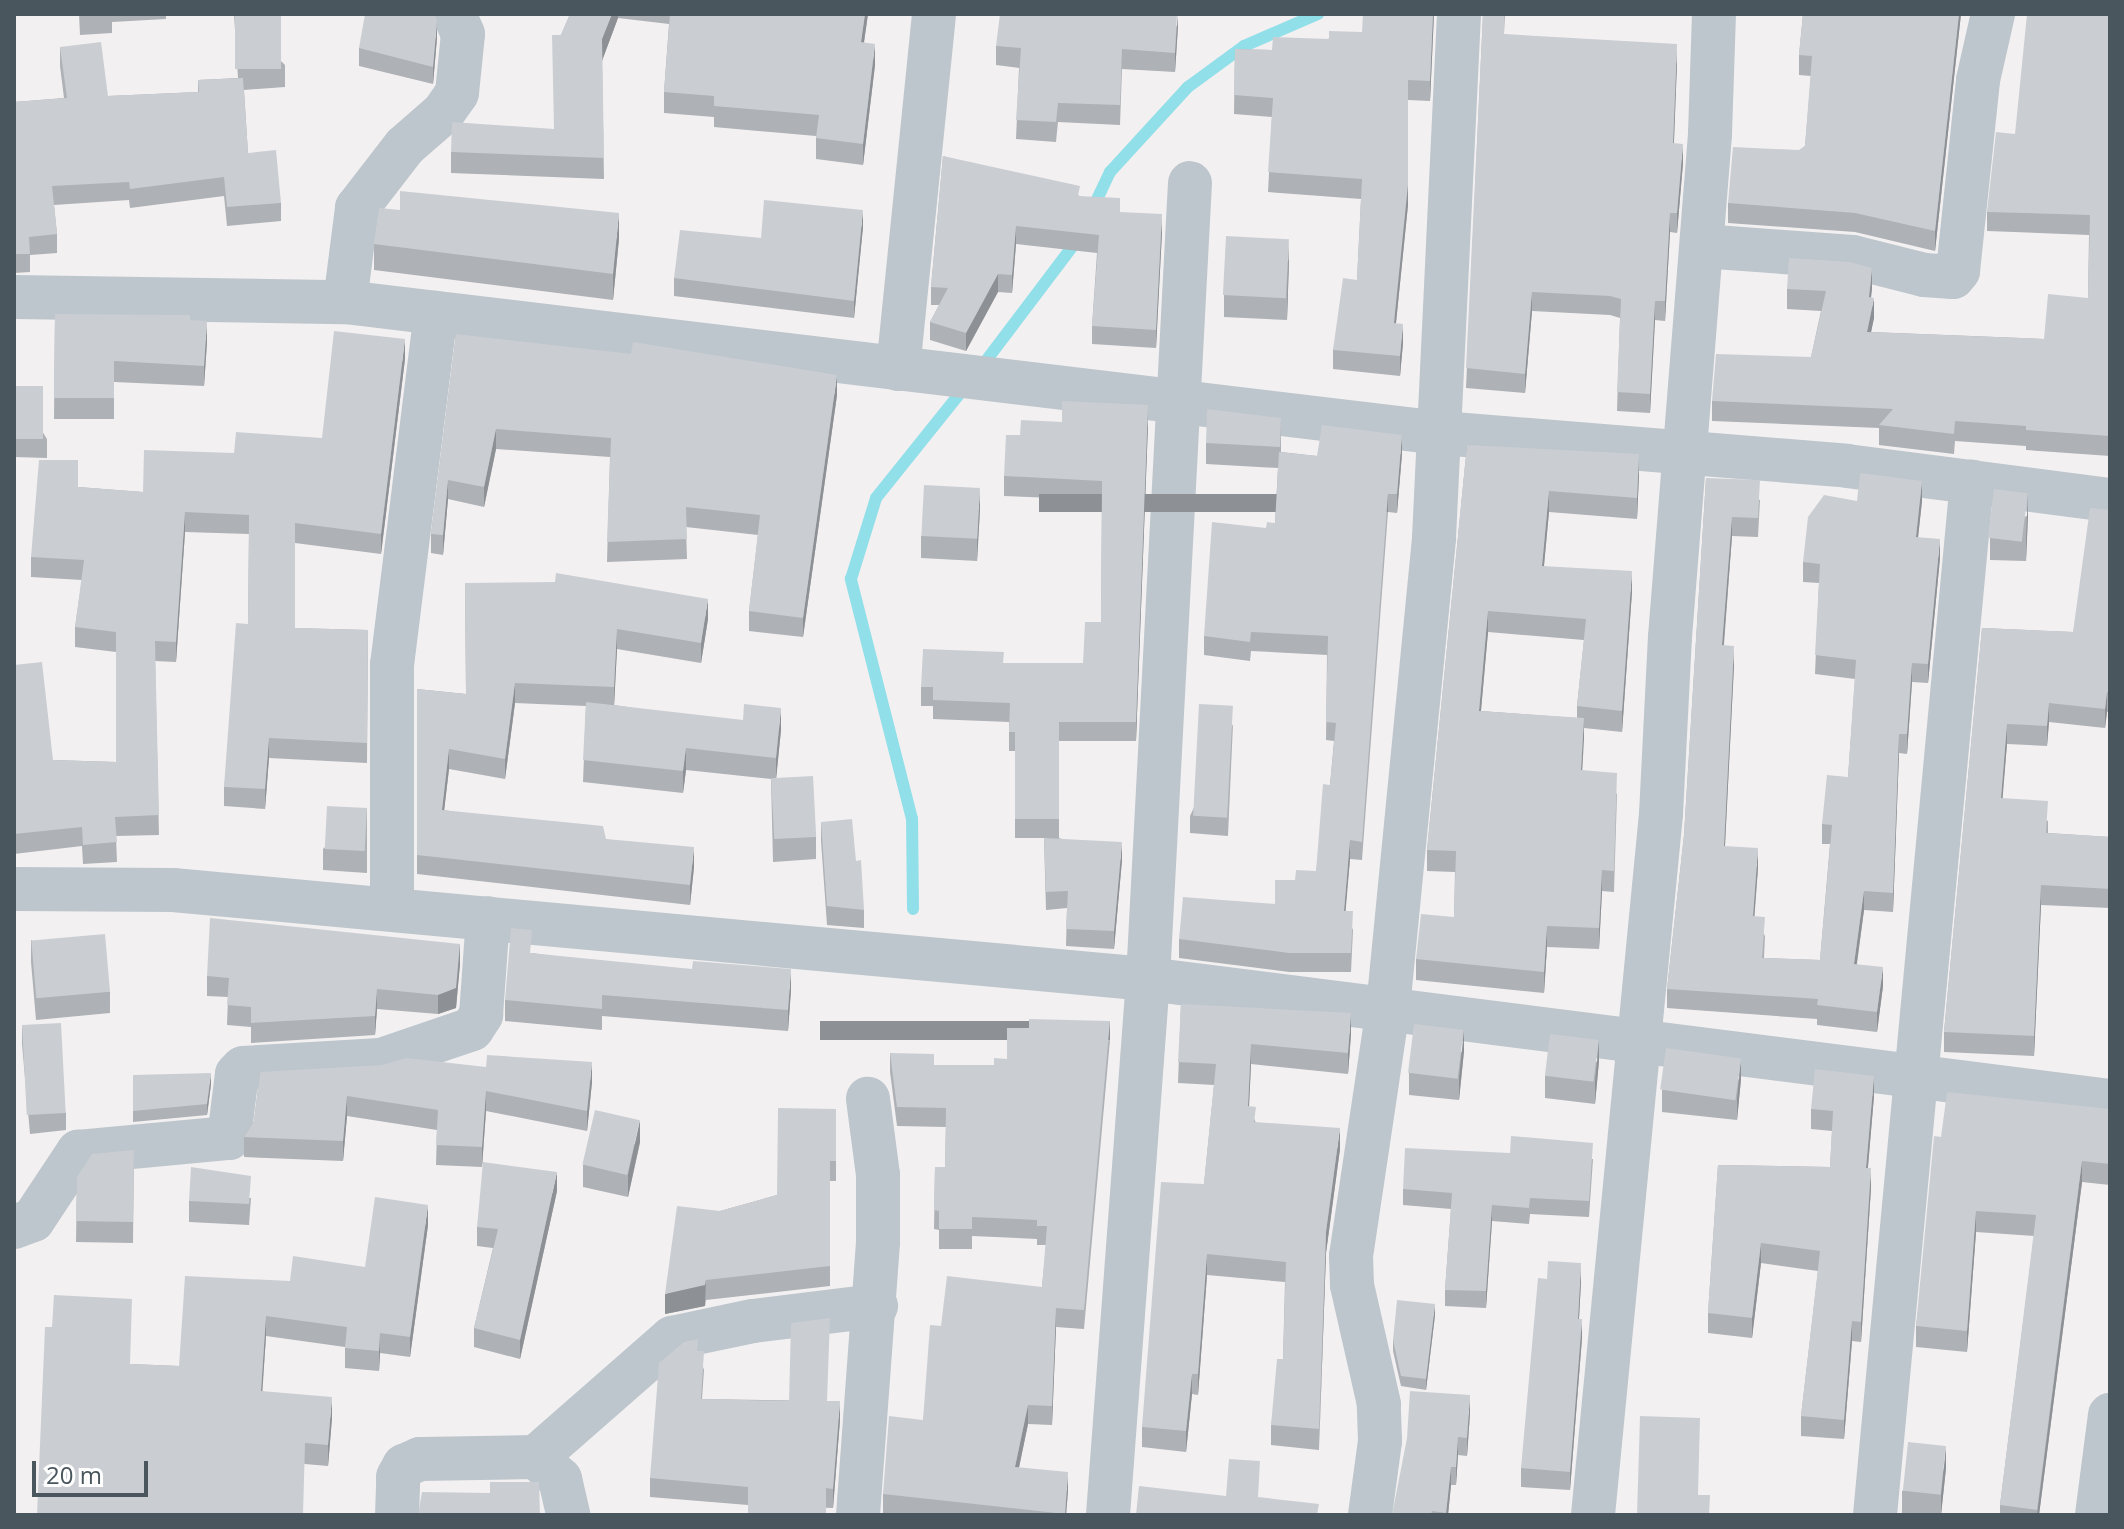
<!DOCTYPE html>
<style>
body{margin:0}
#map{position:relative;width:2124px;height:1529px;overflow:hidden;background:#f3f0f1;font-family:"Open Sans",sans-serif}
div>[style]{position:absolute}
[style*='--x']{left:calc(var(--x)*1px);top:calc(var(--y)*1px);width:calc(var(--w)*1px);rotate:calc(var(--a)*1deg)}
.stream>*{height:12px;margin:-6px;padding:0 6px;transform-origin:6px;border-radius:6px;background:#90dfe9}
.minor>*{height:44px;margin:-22px;padding:0 22px;transform-origin:22px;border-radius:22px;background:#bdc6cc}
.wall>*{inset:0;background:#aeb1b5}
.shaded-wall>*{inset:0;background:#8d9094;transform-origin:0 0}
.building>*{inset:0;background:#caced3;transform-origin:0 0}
span{translate:-50% -50%;white-space:nowrap;text-align:center;line-height:1.15;-webkit-text-stroke:8px #fff;paint-order:stroke}
.frame{position:absolute;inset:0;border:16px solid #49565d;pointer-events:none}
.scale{position:absolute;left:32px;top:1461px;width:116px;height:36px;box-sizing:border-box;border:4px solid #49565d;border-top:0;padding-left:10px;font-size:24px;line-height:28px;white-space:nowrap;color:#49565d;-webkit-text-stroke:6px #fff;paint-order:stroke}
</style>
<div id="map">
<div class="stream">
<i style="--x:1092;--y:210;--w:42;--a:-64.7"></i>
<i style="--x:1110;--y:172;--w:115;--a:-47.5"></i>
<i style="--x:1188;--y:87;--w:69;--a:-36.2"></i>
<i style="--x:1244;--y:46;--w:81;--a:-23.4"></i>
<i style="--x:979;--y:370;--w:166;--a:-52.9"></i>
<i style="--x:913;--y:909;--w:90;--a:-90.6"></i>
<i style="--x:912;--y:819;--w:248;--a:-104.3"></i>
<i style="--x:851;--y:579;--w:85;--a:-72.8"></i>
<i style="--x:876;--y:498;--w:142;--a:-51.3"></i>
</div>
<div class="minor">
<i style="--x:1702;--y:246;--w:151;--a:4.2"></i>
<i style="--x:1853;--y:257;--w:73;--a:14.2"></i>
<i style="--x:1924;--y:275;--w:29;--a:4"></i>
<i style="--x:1953;--y:277;--w:8;--a:-50"></i>
<i style="--x:1958;--y:271;--w:192;--a:-84"></i>
<i style="--x:1978;--y:80;--w:68;--a:-77.2"></i>
<i style="--x:14;--y:297;--w:331;--a:0.9"></i>
<i style="--x:345;--y:302;--w:1104;--a:6.82"></i>
<i style="--x:1441;--y:433;--w:407;--a:4.6"></i>
<i style="--x:1847;--y:466;--w:265;--a:7.4"></i>
<i style="--x:345;--y:302;--w:95;--a:-82.7"></i>
<i style="--x:357;--y:208;--w:78;--a:-52.3"></i>
<i style="--x:405;--y:146;--w:50;--a:-41"></i>
<i style="--x:443;--y:113;--w:24;--a:-55"></i>
<i style="--x:457;--y:93;--w:59;--a:-84.2"></i>
<i style="--x:463;--y:34;--w:22;--a:-114"></i>
<i style="--x:898;--y:369;--w:357;--a:-84.2"></i>
<i style="--x:14;--y:889;--w:159;--a:0.4"></i>
<i style="--x:173;--y:890;--w:979;--a:5.22"></i>
<i style="--x:1148;--y:979;--w:797;--a:-86.98"></i>
<i style="--x:392;--y:909;--w:244;--a:-90"></i>
<i style="--x:392;--y:665;--w:355;--a:-82.9"></i>
<i style="--x:14;--y:1227;--w:20;--a:-20"></i>
<i style="--x:33;--y:1220;--w:82;--a:-56.5"></i>
<i style="--x:78;--y:1152;--w:152;--a:-5.3"></i>
<i style="--x:229;--y:1138;--w:64;--a:-82.9"></i>
<i style="--x:237;--y:1074;--w:8;--a:-45"></i>
<i style="--x:243;--y:1068;--w:138;--a:-3.3"></i>
<i style="--x:381;--y:1060;--w:96;--a:-18.8"></i>
<i style="--x:472;--y:1029;--w:17;--a:-57"></i>
<i style="--x:481;--y:1015;--w:97;--a:-85.9"></i>
<i style="--x:536;--y:1457;--w:181;--a:-41.2"></i>
<i style="--x:672;--y:1338;--w:83;--a:-11.9"></i>
<i style="--x:753;--y:1321;--w:124;--a:-7"></i>
<i style="--x:397;--y:1515;--w:38;--a:-88"></i>
<i style="--x:398;--y:1477;--w:13;--a:-61"></i>
<i style="--x:404;--y:1466;--w:17;--a:-24"></i>
<i style="--x:420;--y:1459;--w:116;--a:-1"></i>
<i style="--x:536;--y:1457;--w:33;--a:43"></i>
<i style="--x:560;--y:1479;--w:37;--a:77"></i>
<i style="--x:858;--y:1515;--w:274;--a:-85.8"></i>
<i style="--x:878;--y:1242;--w:67;--a:-90"></i>
<i style="--x:878;--y:1175;--w:77;--a:-97.5"></i>
<i style="--x:1108;--y:1515;--w:537;--a:-85.73"></i>
<i style="--x:1148;--y:979;--w:970;--a:7.23"></i>
<i style="--x:1370;--y:1515;--w:75;--a:-82.3"></i>
<i style="--x:1380;--y:1441;--w:37;--a:-92"></i>
<i style="--x:1379;--y:1404;--w:122;--a:-102.8"></i>
<i style="--x:1352;--y:1285;--w:29;--a:-92"></i>
<i style="--x:1351;--y:1256;--w:251;--a:-81.5"></i>
<i style="--x:1388;--y:1008;--w:472;--a:-84.4"></i>
<i style="--x:1434;--y:538;--w:525;--a:-87.27"></i>
<i style="--x:1593;--y:1515;--w:704;--a:-84.46"></i>
<i style="--x:1661;--y:814;--w:177;--a:-87.1"></i>
<i style="--x:1670;--y:637;--w:505;--a:-85.45"></i>
<i style="--x:1710;--y:134;--w:120;--a:-88.1"></i>
<i style="--x:1875;--y:1515;--w:1038;--a:-84.64"></i>
<i style="--x:2097;--y:1515;--w:101;--a:-82.6"></i>
</div>
<div class="wall">
<i style="clip-path:polygon(79px 14px,166px 14px,166px 19px,112px 22px,112px 33px,80px 35px)"></i>
<i style="clip-path:polygon(234px 14px,285px 65px,285px 87px,244px 90px,248px 153px,281px 203px,281px 221px,227px 226px,224px 196px,130px 208px,129px 200px,54px 205px,57px 234px,57px 253px,30px 255px,30px 272px,14px 273px,14px 102px,64px 98px,60px 66px,60px 47px,108px 96px,198px 92px,198px 80px,238px 78px)"></i>
<i style="clip-path:polygon(570px 14px,868px 14px,864px 42px,875px 65px,863px 165px,816px 159px,816px 136px,714px 127px,714px 117px,664px 113px,664px 92px,669px 24px,618px 18px,602px 60px,604px 179px,451px 173px,451px 152px,554px 129px,561px 35px)"></i>
<i style="clip-path:polygon(1434px 14px,1430px 101px,1408px 100px,1408px 205px,1396px 323px,1403px 343px,1400px 376px,1333px 369px,1333px 350px,1357px 280px,1361px 199px,1268px 192px,1272px 117px,1234px 114px,1235px 49px,1272px 50px,1362px 32px)"></i>
<i style="clip-path:polygon(1483px 14px,1505px 14px,1504px 34px,1677px 63px,1674px 143px,1683px 163px,1677px 233px,1670px 232px,1665px 321px,1655px 320px,1650px 413px,1617px 411px,1620px 318px,1610px 315px,1532px 311px,1525px 393px,1466px 388px)"></i>
<i style="clip-path:polygon(1803px 14px,1961px 14px,1935px 251px,1855px 232px,1728px 223px,1728px 203px,1805px 146px,1811px 76px,1799px 75px,1799px 55px)"></i>
<i style="clip-path:polygon(2110px 14px,2110px 456px,2026px 450px,2026px 446px,1955px 441px,1954px 454px,1879px 445px,1879px 428px,1712px 421px,1712px 401px,1811px 357px,1821px 311px,1787px 309px,1787px 289px,1872px 288px,1871px 297px,1874px 318px,1871px 332px,2044px 339px,2088px 298px,2089px 235px,1987px 231px,1987px 212px,2015px 134px)"></i>
<i style="clip-path:polygon(1178px 26px,1175px 72px,1122px 69px,1120px 125px,1058px 122px,1056px 142px,1016px 139px,1019px 68px,996px 65px,996px 46px)"></i>
<i style="clip-path:polygon(437px 38px,433px 84px,359px 66px,359px 48px)"></i>
<i style="clip-path:polygon(943px 156px,1080px 196px,1120px 212px,1162px 232px,1156px 348px,1092px 344px,1092px 326px,1097px 253px,1016px 244px,1012px 293px,998px 292px,966px 351px,930px 340px,930px 322px,939px 305px,931px 305px,931px 287px)"></i>
<i style="clip-path:polygon(400px 210px,619px 239px,613px 300px,374px 270px,374px 244px)"></i>
<i style="clip-path:polygon(863px 227px,854px 318px,674px 296px,674px 278px,761px 238px)"></i>
<i style="clip-path:polygon(1289px 260px,1287px 320px,1224px 317px,1224px 295px)"></i>
<i style="clip-path:polygon(55px 314px,190px 320px,207px 342px,204px 386px,114px 382px,114px 419px,54px 419px)"></i>
<i style="clip-path:polygon(456px 334px,837px 395px,803px 637px,749px 631px,749px 611px,758px 535px,686px 527px,687px 559px,607px 562px,610px 457px,496px 449px,484px 507px,448px 499px,443px 555px,431px 553px,431px 534px)"></i>
<i style="clip-path:polygon(405px 359px,381px 554px,295px 543px,295px 628px,368px 630px,367px 763px,269px 758px,265px 809px,224px 806px,224px 787px,248px 624px,249px 534px,185px 532px,176px 662px,155px 661px,159px 835px,116px 836px,117px 862px,83px 864px,82px 846px,14px 854px,14px 665px,53px 760px,116px 762px,116px 652px,75px 647px,75px 627px,82px 580px,31px 577px,31px 557px,78px 487px,143px 492px,234px 453px,322px 438px)"></i>
<i style="clip-path:polygon(14px 386px,47px 439px,47px 458px,14px 457px)"></i>
<i style="clip-path:polygon(1281px 418px,1281px 452px,1317px 456px,1402px 454px,1397px 513px,1388px 512px,1362px 860px,1350px 859px,1345px 911px,1353px 930px,1351px 972px,1289px 972px,1179px 958px,1179px 939px,1275px 904px,1295px 880px,1316px 871px,1330px 785px,1334px 741px,1326px 740px,1327px 655px,1251px 651px,1250px 661px,1204px 655px,1204px 636px,1266px 528px,1275px 523px,1278px 468px,1206px 464px,1206px 443px)"></i>
<i style="clip-path:polygon(1148px 425px,1136px 741px,1059px 741px,1059px 838px,1122px 860px,1114px 949px,1066px 946px,1067px 908px,1046px 910px,1044px 838px,1015px 838px,1015px 751px,1009px 751px,1009px 722px,933px 719px,933px 706px,921px 706px,921px 687px,1004px 663px,1083px 663px,1101px 622px,1102px 500px,1004px 496px,1004px 476px,1020px 435px)"></i>
<i style="clip-path:polygon(evenodd,1467px 445px,1639px 475px,1637px 519px,1549px 512px,1544px 566px,1632px 592px,1622px 732px,1584px 728px,1582px 770px,1617px 794px,1614px 892px,1602px 891px,1599px 949px,1547px 947px,1544px 993px,1416px 980px,1416px 959px,1454px 917px,1455px 872px,1427px 871px,1427px 850px,1467px 445px,1488px 632px,1584px 640px,1577px 706px,1577px 718px,1481px 711px,1488px 632px)"></i>
<i style="clip-path:polygon(1706px 478px,1760px 500px,1758px 537px,1732px 536px,1724px 645px,1734px 665px,1725px 846px,1758px 868px,1754px 916px,1765px 936px,1764px 958px,1820px 960px,1830px 844px,1822px 844px,1822px 824px,1848px 777px,1855px 679px,1815px 674px,1819px 583px,1803px 582px,1803px 562px,1857px 501px,1922px 501px,1918px 537px,1940px 558px,1928px 683px,1912px 682px,1907px 754px,1899px 753px,1893px 912px,1864px 910px,1857px 964px,1883px 986px,1877px 1032px,1817px 1025px,1817px 1019px,1667px 1008px,1667px 989px,1684px 835px)"></i>
<i style="clip-path:polygon(980px 509px,977px 561px,921px 558px,921px 536px)"></i>
<i style="clip-path:polygon(2110px 510px,2110px 712px,2107px 712px,2105px 728px,2049px 722px,2047px 746px,2007px 744px,2002px 798px,2048px 821px,2048px 833px,2110px 837px,2110px 908px,2041px 905px,2034px 1056px,1944px 1052px,1944px 1032px,1982px 628px,2073px 632px)"></i>
<i style="clip-path:polygon(2028px 515px,2026px 561px,1990px 560px,1990px 538px)"></i>
<i style="clip-path:polygon(465px 583px,708px 619px,701px 663px,617px 649px,614px 705px,781px 730px,776px 778px,816px 837px,816px 859px,773px 862px,771px 779px,686px 770px,683px 793px,583px 782px,586px 706px,515px 703px,505px 779px,449px 769px,444px 810px,606px 839px,694px 867px,690px 905px,417px 874px,417px 689px,466px 694px)"></i>
<i style="clip-path:polygon(1233px 724px,1228px 836px,1190px 833px,1190px 816px)"></i>
<i style="clip-path:polygon(367px 808px,367px 873px,323px 870px,323px 849px)"></i>
<i style="clip-path:polygon(821px 822px,864px 910px,864px 928px,827px 925px,821px 841px)"></i>
<i style="clip-path:polygon(31px 940px,110px 992px,110px 1013px,36px 1020px,31px 962px)"></i>
<i style="clip-path:polygon(532px 953px,791px 990px,788px 1031px,602px 1016px,602px 1030px,505px 1021px,505px 1000px)"></i>
<i style="clip-path:polygon(460px 964px,456px 1008px,438px 1014px,377px 1009px,375px 1035px,251px 1043px,251px 1027px,227px 1025px,228px 997px,207px 996px,207px 976px)"></i>
<i style="clip-path:polygon(1181px 1004px,1351px 1034px,1348px 1074px,1251px 1064px,1249px 1106px,1256px 1123px,1340px 1149px,1326px 1253px,1319px 1450px,1271px 1445px,1271px 1425px,1283px 1359px,1285px 1282px,1207px 1275px,1198px 1395px,1192px 1394px,1186px 1452px,1142px 1447px,1142px 1427px,1204px 1184px,1214px 1085px,1178px 1083px)"></i>
<i style="clip-path:polygon(22px 1026px,66px 1113px,66px 1130px,30px 1134px,22px 1044px)"></i>
<i style="clip-path:polygon(1110px 1040px,1084px 1329px,1056px 1327px,1052px 1425px,1028px 1424px,1019px 1468px,1068px 1491px,1066px 1515px,896px 1515px,883px 1514px,883px 1494px,923px 1420px,941px 1326px,1042px 1287px,1046px 1245px,1037px 1245px,1037px 1239px,972px 1236px,972px 1249px,939px 1249px,939px 1230px,934px 1229px,935px 1167px,945px 1167px,946px 1127px,897px 1126px,890px 1072px,890px 1053px,934px 1065px,994px 1065px,1007px 1059px)"></i>
<i style="clip-path:polygon(1464px 1051px,1459px 1100px,1409px 1095px,1409px 1073px)"></i>
<i style="clip-path:polygon(1599px 1061px,1595px 1104px,1545px 1098px,1545px 1076px)"></i>
<i style="clip-path:polygon(260px 1072px,592px 1082px,587px 1131px,486px 1111px,482px 1167px,436px 1165px,437px 1130px,347px 1116px,343px 1161px,244px 1157px,244px 1137px,254px 1121px)"></i>
<i style="clip-path:polygon(133px 1075px,211px 1084px,207px 1115px,133px 1122px)"></i>
<i style="clip-path:polygon(1741px 1079px,1737px 1120px,1662px 1112px,1662px 1090px)"></i>
<i style="clip-path:polygon(1874px 1096px,1868px 1168px,1871px 1188px,1861px 1342px,1852px 1341px,1844px 1439px,1801px 1436px,1801px 1416px,1818px 1271px,1761px 1263px,1752px 1338px,1708px 1333px,1708px 1313px,1718px 1165px,1830px 1167px,1832px 1131px,1811px 1129px,1811px 1109px)"></i>
<i style="clip-path:polygon(836px 1109px,836px 1181px,830px 1181px,830px 1286px,706px 1300px,705px 1306px,665px 1314px,720px 1211px,777px 1195px)"></i>
<i style="clip-path:polygon(2110px 1109px,2110px 1185px,2082px 1182px,2039px 1515px,2000px 1515px,2000px 1505px,2034px 1236px,1976px 1232px,1967px 1352px,1916px 1347px,1916px 1326px,1941px 1137px)"></i>
<i style="clip-path:polygon(640px 1142px,628px 1197px,583px 1187px,583px 1165px)"></i>
<i style="clip-path:polygon(134px 1150px,133px 1243px,76px 1242px,77px 1177px)"></i>
<i style="clip-path:polygon(1593px 1159px,1589px 1217px,1530px 1214px,1529px 1224px,1492px 1221px,1486px 1308px,1445px 1306px,1445px 1290px,1451px 1209px,1403px 1205px,1403px 1189px)"></i>
<i style="clip-path:polygon(557px 1191px,520px 1359px,474px 1347px,474px 1328px,493px 1248px,477px 1246px,477px 1227px)"></i>
<i style="clip-path:polygon(251px 1198px,249px 1225px,189px 1222px,189px 1201px)"></i>
<i style="clip-path:polygon(428px 1225px,410px 1357px,380px 1353px,379px 1371px,345px 1368px,345px 1347px,266px 1336px,262px 1391px,332px 1418px,328px 1466px,305px 1464px,131px 1364px,179px 1366px,290px 1281px,365px 1267px)"></i>
<i style="clip-path:polygon(1581px 1282px,1579px 1319px,1582px 1338px,1570px 1490px,1521px 1487px,1521px 1468px)"></i>
<i style="clip-path:polygon(1435px 1315px,1426px 1390px,1401px 1386px,1393px 1351px,1393px 1340px)"></i>
<i style="clip-path:polygon(698px 1351px,704px 1370px,702px 1399px,828px 1401px,840px 1420px,833px 1508px,748px 1505px,650px 1497px,650px 1478px)"></i>
<i style="clip-path:polygon(1470px 1413px,1467px 1456px,1458px 1455px,1456px 1485px,1451px 1485px,1448px 1515px,1392px 1515px)"></i>
<i style="clip-path:polygon(1946px 1468px,1941px 1515px,1924px 1515px,1902px 1513px,1902px 1491px)"></i>
</div>
<div class="shaded-wall">
<i style="clip-path:polygon(612px 14px,618px 14px,618px 18px,602px 61px,602px 39px)"></i>
<i style="clip-path:polygon(865px 14px,868px 14px,861px 63px,861px 42px)"></i>
<i style="clip-path:polygon(1178px 14px,1178px 26px,1175px 72px,1175px 53px)"></i>
<i style="clip-path:polygon(1433px 14px,1434px 14px,1430px 101px,1430px 81px)"></i>
<i style="clip-path:polygon(1959px 14px,1961px 14px,1935px 251px,1935px 231px)"></i>
<i style="clip-path:polygon(437px 21px,437px 38px,433px 84px,433px 67px)"></i>
<i style="clip-path:polygon(875px 44px,875px 65px,863px 165px,863px 144px)"></i>
<i style="clip-path:polygon(1677px 44px,1677px 63px,1673px 163px,1673px 143px)"></i>
<i style="clip-path:polygon(1408px 80px,1408px 205px,1394px 342px,1394px 323px)"></i>
<i style="clip-path:polygon(1683px 144px,1683px 163px,1677px 233px,1677px 213px)"></i>
<i style="clip-path:polygon(863px 210px,863px 227px,854px 318px,854px 301px)"></i>
<i style="clip-path:polygon(619px 213px,619px 239px,613px 300px,613px 274px)"></i>
<i style="clip-path:polygon(1670px 213px,1670px 232px,1665px 321px,1665px 301px)"></i>
<i style="clip-path:polygon(1162px 214px,1162px 232px,1156px 348px,1156px 330px)"></i>
<i style="clip-path:polygon(1016px 226px,1016px 244px,1012px 293px,1012px 275px)"></i>
<i style="clip-path:polygon(1289px 239px,1289px 260px,1287px 320px,1287px 299px)"></i>
<i style="clip-path:polygon(1872px 268px,1872px 288px,1869px 316px,1869px 297px)"></i>
<i style="clip-path:polygon(998px 274px,998px 292px,966px 351px,966px 333px)"></i>
<i style="clip-path:polygon(1532px 292px,1532px 311px,1525px 393px,1525px 374px)"></i>
<i style="clip-path:polygon(1874px 298px,1874px 318px,1867px 351px,1867px 332px)"></i>
<i style="clip-path:polygon(1655px 301px,1655px 320px,1650px 413px,1650px 394px)"></i>
<i style="clip-path:polygon(207px 321px,207px 342px,204px 386px,204px 366px)"></i>
<i style="clip-path:polygon(1403px 324px,1403px 343px,1400px 376px,1400px 356px)"></i>
<i style="clip-path:polygon(405px 339px,405px 359px,381px 554px,381px 534px)"></i>
<i style="clip-path:polygon(837px 375px,837px 395px,803px 637px,803px 618px)"></i>
<i style="clip-path:polygon(1148px 405px,1148px 425px,1136px 741px,1136px 722px)"></i>
<i style="clip-path:polygon(496px 429px,496px 449px,484px 507px,484px 487px)"></i>
<i style="clip-path:polygon(1402px 435px,1402px 454px,1397px 513px,1397px 494px)"></i>
<i style="clip-path:polygon(1639px 454px,1639px 475px,1637px 519px,1637px 498px)"></i>
<i style="clip-path:polygon(448px 480px,448px 499px,443px 555px,443px 535px)"></i>
<i style="clip-path:polygon(1922px 481px,1922px 501px,1916px 556px,1916px 537px)"></i>
<i style="clip-path:polygon(980px 488px,980px 509px,977px 561px,977px 539px)"></i>
<i style="clip-path:polygon(1549px 491px,1549px 512px,1542px 586px,1542px 566px)"></i>
<i style="clip-path:polygon(2028px 493px,2028px 515px,2026px 561px,2026px 539px)"></i>
<i style="left:1388px;top:494px;width:18px;height:349px;rotate:90deg"></i>
<i style="clip-path:polygon(185px 512px,185px 532px,176px 662px,176px 642px)"></i>
<i style="clip-path:polygon(1732px 517px,1732px 536px,1722px 665px,1722px 645px)"></i>
<i style="clip-path:polygon(1940px 539px,1940px 558px,1928px 683px,1928px 664px)"></i>
<i style="clip-path:polygon(1632px 571px,1632px 592px,1622px 732px,1622px 711px)"></i>
<i style="clip-path:polygon(708px 599px,708px 619px,701px 663px,701px 643px)"></i>
<i style="clip-path:polygon(1488px 611px,1488px 632px,1479px 732px,1479px 711px)"></i>
<i style="clip-path:polygon(617px 629px,617px 649px,614px 707px,614px 687px)"></i>
<i style="clip-path:polygon(1734px 646px,1734px 665px,1724px 865px,1724px 846px)"></i>
<i style="clip-path:polygon(1912px 663px,1912px 682px,1907px 754px,1907px 734px)"></i>
<i style="clip-path:polygon(515px 683px,515px 703px,505px 779px,505px 759px)"></i>
<i style="clip-path:polygon(2107px 692px,2107px 712px,2105px 728px,2105px 709px)"></i>
<i style="clip-path:polygon(2049px 703px,2049px 722px,2047px 746px,2047px 726px)"></i>
<i style="clip-path:polygon(781px 708px,781px 730px,776px 780px,776px 758px)"></i>
<i style="clip-path:polygon(1584px 718px,1584px 739px,1581px 791px,1581px 770px)"></i>
<i style="clip-path:polygon(2007px 724px,2007px 744px,2001px 818px,2001px 798px)"></i>
<i style="clip-path:polygon(1899px 734px,1899px 753px,1893px 912px,1893px 893px)"></i>
<i style="clip-path:polygon(269px 738px,269px 758px,265px 809px,265px 789px)"></i>
<i style="clip-path:polygon(686px 748px,686px 770px,683px 793px,683px 771px)"></i>
<i style="clip-path:polygon(449px 749px,449px 769px,442px 829px,442px 810px)"></i>
<i style="clip-path:polygon(1350px 840px,1350px 859px,1344px 930px,1344px 911px)"></i>
<i style="clip-path:polygon(1122px 842px,1122px 860px,1114px 949px,1114px 931px)"></i>
<i style="clip-path:polygon(694px 847px,694px 867px,690px 905px,690px 885px)"></i>
<i style="clip-path:polygon(1758px 848px,1758px 868px,1753px 936px,1753px 916px)"></i>
<i style="clip-path:polygon(1602px 870px,1602px 891px,1599px 949px,1599px 928px)"></i>
<i style="clip-path:polygon(2041px 885px,2041px 905px,2034px 1056px,2034px 1036px)"></i>
<i style="clip-path:polygon(1864px 891px,1864px 910px,1854px 983px,1854px 964px)"></i>
<i style="clip-path:polygon(1547px 926px,1547px 947px,1544px 993px,1544px 972px)"></i>
<i style="clip-path:polygon(460px 944px,460px 964px,456px 1008px,438px 1014px,438px 995px)"></i>
<i style="clip-path:polygon(1883px 967px,1883px 986px,1877px 1032px,1877px 1012px)"></i>
<i style="clip-path:polygon(791px 969px,791px 990px,788px 1031px,788px 1010px)"></i>
<i style="clip-path:polygon(377px 989px,377px 1009px,375px 1035px,375px 1016px)"></i>
<i style="clip-path:polygon(1351px 1013px,1351px 1034px,1348px 1074px,1348px 1053px)"></i>
<i style="left:1110px;top:1021px;width:19px;height:290px;rotate:90deg"></i>
<i style="clip-path:polygon(1464px 1030px,1464px 1051px,1459px 1100px,1459px 1078px)"></i>
<i style="clip-path:polygon(1599px 1040px,1599px 1061px,1595px 1104px,1595px 1082px)"></i>
<i style="clip-path:polygon(1251px 1044px,1251px 1064px,1248px 1127px,1248px 1106px)"></i>
<i style="clip-path:polygon(1741px 1058px,1741px 1079px,1737px 1120px,1737px 1099px)"></i>
<i style="clip-path:polygon(592px 1062px,592px 1082px,587px 1131px,587px 1111px)"></i>
<i style="clip-path:polygon(211px 1073px,211px 1084px,207px 1115px,207px 1104px)"></i>
<i style="clip-path:polygon(1874px 1076px,1874px 1096px,1866px 1188px,1866px 1168px)"></i>
<i style="clip-path:polygon(486px 1091px,486px 1111px,482px 1167px,482px 1147px)"></i>
<i style="clip-path:polygon(347px 1096px,347px 1116px,343px 1161px,343px 1141px)"></i>
<i style="clip-path:polygon(640px 1120px,640px 1142px,628px 1197px,628px 1175px)"></i>
<i style="clip-path:polygon(1340px 1128px,1340px 1149px,1326px 1253px,1319px 1450px,1326px 1232px)"></i>
<i style="clip-path:polygon(2082px 1161px,2082px 1182px,2039px 1515px,2037px 1515px)"></i>
<i style="clip-path:polygon(1871px 1168px,1871px 1188px,1861px 1342px,1861px 1322px)"></i>
<i style="clip-path:polygon(557px 1172px,557px 1191px,520px 1359px,520px 1340px)"></i>
<i style="clip-path:polygon(428px 1205px,428px 1225px,410px 1357px,410px 1337px)"></i>
<i style="clip-path:polygon(1492px 1205px,1492px 1221px,1486px 1308px,1486px 1291px)"></i>
<i style="clip-path:polygon(1976px 1211px,1976px 1232px,1967px 1352px,1967px 1331px)"></i>
<i style="clip-path:polygon(1761px 1243px,1761px 1263px,1752px 1338px,1752px 1318px)"></i>
<i style="clip-path:polygon(1207px 1254px,1207px 1275px,1198px 1395px,1198px 1374px)"></i>
<i style="clip-path:polygon(1581px 1263px,1581px 1282px,1578px 1337px,1578px 1319px)"></i>
<i style="clip-path:polygon(706px 1280px,705px 1306px,665px 1314px,665px 1294px)"></i>
<i style="clip-path:polygon(1435px 1304px,1435px 1315px,1426px 1390px,1426px 1379px)"></i>
<i style="clip-path:polygon(1056px 1308px,1056px 1327px,1052px 1425px,1052px 1406px)"></i>
<i style="clip-path:polygon(266px 1316px,266px 1336px,261px 1412px,261px 1391px)"></i>
<i style="clip-path:polygon(1582px 1319px,1582px 1338px,1570px 1490px,1570px 1472px)"></i>
<i style="clip-path:polygon(1852px 1321px,1852px 1341px,1844px 1439px,1844px 1420px)"></i>
<i style="clip-path:polygon(380px 1333px,380px 1353px,379px 1371px,379px 1351px)"></i>
<i style="clip-path:polygon(1192px 1374px,1192px 1394px,1186px 1452px,1186px 1431px)"></i>
<i style="clip-path:polygon(1470px 1395px,1470px 1413px,1467px 1456px,1467px 1438px)"></i>
<i style="clip-path:polygon(332px 1397px,332px 1418px,328px 1466px,328px 1445px)"></i>
<i style="clip-path:polygon(840px 1401px,840px 1420px,833px 1508px,833px 1489px)"></i>
<i style="clip-path:polygon(1028px 1405px,1028px 1424px,1015px 1486px,1015px 1467px)"></i>
<i style="clip-path:polygon(1458px 1437px,1458px 1455px,1456px 1485px,1456px 1467px)"></i>
<i style="clip-path:polygon(1946px 1446px,1946px 1468px,1941px 1515px,1941px 1495px)"></i>
<i style="clip-path:polygon(1451px 1467px,1451px 1485px,1448px 1515px,1446px 1515px)"></i>
<i style="clip-path:polygon(1068px 1472px,1068px 1491px,1066px 1515px,1065px 1515px)"></i>
</div>
<div class="building">
<i style="clip-path:polygon(80px 14px,107px 14px,80px 16px)"></i>
<i style="left:235px;top:14px;width:46px;height:55px"></i>
<i style="clip-path:polygon(365px 14px,428px 14px,435px 15px,437px 21px,433px 67px,359px 48px)"></i>
<i style="clip-path:polygon(570px 14px,612px 14px,602px 39px,604px 158px,451px 152px,452px 122px,554px 129px,552px 35px,561px 35px)"></i>
<i style="clip-path:polygon(670px 14px,865px 14px,861px 42px,875px 44px,863px 144px,816px 138px,819px 115px,714px 106px,714px 96px,664px 92px)"></i>
<i style="clip-path:polygon(1000px 14px,1177px 14px,1175px 53px,1122px 49px,1120px 105px,1058px 103px,1056px 122px,1016px 120px,1021px 48px,996px 46px)"></i>
<i style="clip-path:polygon(1363px 14px,1433px 14px,1430px 81px,1408px 80px,1408px 185px,1394px 323px,1403px 324px,1400px 356px,1333px 350px,1343px 278px,1357px 280px,1362px 179px,1268px 172px,1273px 98px,1234px 95px,1235px 49px,1272px 50px,1273px 37px,1329px 39px,1329px 31px,1362px 32px)"></i>
<i style="clip-path:polygon(1483px 14px,1504px 14px,1504px 34px,1677px 44px,1673px 143px,1683px 144px,1677px 213px,1670px 213px,1665px 301px,1655px 301px,1650px 394px,1617px 392px,1621px 299px,1610px 296px,1532px 292px,1525px 374px,1466px 368px)"></i>
<i style="clip-path:polygon(1803px 14px,1959px 14px,1935px 231px,1855px 213px,1728px 203px,1733px 147px,1799px 150px,1805px 146px,1812px 56px,1799px 55px)"></i>
<i style="clip-path:polygon(2027px 14px,2110px 14px,2110px 436px,2026px 430px,2026px 426px,1955px 421px,1954px 434px,1879px 425px,1893px 409px,1712px 401px,1716px 354px,1811px 357px,1826px 291px,1787px 289px,1789px 258px,1849px 262px,1872px 268px,1869px 297px,1874px 298px,1867px 332px,2044px 339px,2048px 294px,2088px 298px,2090px 215px,1987px 212px,1996px 132px,2015px 134px)"></i>
<i style="clip-path:polygon(101px 42px,108px 96px,199px 92px,198px 80px,243px 78px,248px 153px,276px 150px,281px 203px,227px 207px,224px 177px,130px 189px,129px 182px,52px 186px,57px 234px,29px 237px,30px 254px,14px 254px,14px 102px,67px 98px,60px 47px)"></i>
<i style="clip-path:polygon(943px 156px,1080px 186px,1078px 196px,1120px 198px,1120px 212px,1162px 214px,1156px 330px,1092px 326px,1099px 235px,1016px 226px,1012px 275px,998px 274px,966px 333px,930px 322px,948px 288px,931px 287px)"></i>
<i style="clip-path:polygon(400px 191px,619px 213px,613px 274px,374px 244px,379px 208px,400px 210px)"></i>
<i style="clip-path:polygon(764px 200px,863px 210px,854px 301px,674px 278px,680px 230px,761px 238px)"></i>
<i style="left:1226px;top:236px;width:63px;height:59px;rotate:3deg"></i>
<i style="clip-path:polygon(55px 314px,190px 315px,190px 320px,207px 321px,204px 366px,114px 361px,114px 398px,54px 398px)"></i>
<i style="clip-path:polygon(334px 331px,405px 339px,381px 534px,295px 523px,295px 628px,368px 630px,367px 743px,269px 738px,265px 789px,224px 787px,236px 623px,248px 624px,249px 515px,185px 512px,176px 642px,155px 641px,159px 815px,115px 817px,117px 842px,83px 845px,82px 827px,14px 834px,14px 665px,42px 662px,53px 760px,116px 762px,116px 632px,75px 627px,84px 560px,31px 557px,39px 460px,78px 460px,78px 487px,143px 492px,144px 450px,234px 453px,236px 432px,322px 438px)"></i>
<i style="clip-path:polygon(456px 334px,631px 354px,633px 342px,837px 375px,803px 618px,749px 611px,760px 515px,686px 507px,687px 539px,607px 542px,611px 438px,496px 429px,484px 487px,448px 480px,443px 535px,431px 534px)"></i>
<i style="left:14px;top:386px;width:29px;height:53px"></i>
<i style="clip-path:polygon(1062px 401px,1148px 405px,1136px 722px,1059px 722px,1059px 819px,1015px 819px,1015px 732px,1009px 732px,1010px 703px,933px 700px,933px 687px,921px 687px,923px 649px,1004px 652px,1003px 663px,1083px 663px,1085px 622px,1101px 622px,1102px 481px,1004px 476px,1006px 435px,1020px 435px,1021px 420px,1062px 422px)"></i>
<i style="clip-path:polygon(1207px 409px,1281px 418px,1280px 447px,1206px 443px)"></i>
<i style="clip-path:polygon(1322px 425px,1402px 435px,1397px 494px,1388px 494px,1362px 842px,1350px 840px,1344px 911px,1353px 911px,1351px 953px,1289px 953px,1179px 939px,1183px 897px,1275px 904px,1275px 880px,1295px 880px,1296px 870px,1316px 871px,1323px 784px,1330px 785px,1336px 723px,1326px 722px,1328px 636px,1251px 632px,1250px 642px,1204px 636px,1212px 522px,1266px 528px,1267px 522px,1275px 523px,1279px 452px,1317px 456px)"></i>
<i style="clip-path:polygon(1467px 445px,1639px 454px,1637px 498px,1549px 491px,1542px 566px,1632px 571px,1622px 711px,1577px 706px,1586px 619px,1488px 611px,1479px 711px,1584px 718px,1581px 770px,1617px 773px,1614px 871px,1602px 870px,1599px 928px,1547px 926px,1544px 972px,1416px 959px,1421px 914px,1454px 917px,1456px 851px,1427px 850px)"></i>
<i style="clip-path:polygon(1860px 473px,1922px 481px,1916px 537px,1940px 539px,1928px 664px,1912px 663px,1907px 734px,1899px 734px,1893px 893px,1864px 891px,1854px 964px,1883px 967px,1877px 1012px,1817px 1005px,1818px 999px,1667px 989px,1684px 835px,1706px 478px,1760px 480px,1758px 518px,1732px 517px,1722px 645px,1734px 646px,1724px 846px,1758px 848px,1753px 916px,1765px 917px,1762px 958px,1820px 960px,1832px 825px,1822px 824px,1827px 775px,1848px 777px,1856px 660px,1815px 655px,1820px 564px,1803px 562px,1808px 517px,1824px 495px,1857px 501px)"></i>
<i style="left:924px;top:485px;width:56px;height:51px;rotate:3deg"></i>
<i style="left:1994px;top:489px;width:34px;height:49px;rotate:7deg"></i>
<i style="clip-path:polygon(2090px 508px,2110px 510px,2110px 692px,2107px 692px,2105px 709px,2049px 703px,2047px 726px,2007px 724px,2001px 798px,2048px 801px,2046px 833px,2110px 837px,2110px 889px,2041px 885px,2034px 1036px,1944px 1032px,1982px 628px,2073px 632px)"></i>
<i style="clip-path:polygon(556px 573px,708px 599px,701px 643px,617px 629px,614px 687px,515px 683px,505px 759px,449px 749px,442px 810px,603px 826px,606px 839px,694px 847px,690px 885px,417px 855px,417px 689px,466px 694px,465px 583px,555px 582px)"></i>
<i style="clip-path:polygon(586px 702px,743px 720px,744px 704px,781px 708px,776px 758px,686px 748px,683px 771px,583px 760px)"></i>
<i style="left:1199px;top:704px;width:34px;height:112px;rotate:3deg"></i>
<i style="left:813px;top:776px;width:61px;height:42px;rotate:87deg"></i>
<i style="left:327px;top:806px;width:40px;height:43px;rotate:3deg"></i>
<i style="clip-path:polygon(852px 819px,856px 861px,861px 860px,864px 910px,827px 906px,821px 822px)"></i>
<i style="clip-path:polygon(1044px 838px,1122px 842px,1114px 931px,1066px 929px,1068px 891px,1046px 892px)"></i>
<i style="clip-path:polygon(210px 918px,460px 944px,456px 988px,438px 995px,377px 989px,375px 1016px,251px 1023px,251px 1007px,227px 1005px,229px 978px,207px 976px)"></i>
<i style="clip-path:polygon(511px 928px,532px 930px,530px 953px,692px 969px,693px 961px,791px 969px,788px 1010px,602px 995px,602px 1009px,505px 1000px)"></i>
<i style="left:105px;top:934px;width:58px;height:74px;rotate:85deg"></i>
<i style="clip-path:polygon(1181px 1004px,1351px 1013px,1348px 1053px,1251px 1044px,1248px 1106px,1256px 1107px,1254px 1122px,1340px 1128px,1326px 1232px,1319px 1429px,1271px 1425px,1277px 1359px,1283px 1359px,1286px 1262px,1207px 1254px,1198px 1374px,1192px 1374px,1186px 1431px,1142px 1427px,1161px 1182px,1204px 1184px,1216px 1064px,1178px 1062px)"></i>
<i style="clip-path:polygon(1029px 1019px,1110px 1021px,1084px 1310px,1056px 1308px,1052px 1406px,1028px 1405px,1015px 1467px,1068px 1472px,1065px 1514px,883px 1494px,889px 1416px,923px 1420px,930px 1325px,941px 1326px,947px 1276px,1042px 1287px,1047px 1226px,1037px 1226px,1037px 1220px,972px 1217px,972px 1229px,939px 1229px,939px 1211px,934px 1210px,935px 1167px,945px 1167px,946px 1108px,897px 1107px,890px 1053px,934px 1054px,934px 1065px,994px 1065px,994px 1058px,1007px 1059px,1007px 1028px,1029px 1028px)"></i>
<i style="left:61px;top:1023px;width:90px;height:39px;rotate:87deg"></i>
<i style="left:1414px;top:1024px;width:50px;height:49px;rotate:7deg"></i>
<i style="left:1550px;top:1034px;width:49px;height:42px;rotate:7deg"></i>
<i style="left:1666px;top:1048px;width:76px;height:42px;rotate:8deg"></i>
<i style="clip-path:polygon(487px 1055px,592px 1062px,587px 1111px,486px 1091px,482px 1147px,436px 1145px,438px 1110px,347px 1096px,343px 1141px,244px 1137px,254px 1121px,260px 1072px,382px 1065px,406px 1058px,486px 1067px)"></i>
<i style="clip-path:polygon(1815px 1069px,1874px 1076px,1866px 1168px,1871px 1168px,1861px 1322px,1852px 1321px,1844px 1420px,1801px 1416px,1820px 1251px,1761px 1243px,1752px 1318px,1708px 1313px,1718px 1165px,1830px 1167px,1833px 1111px,1811px 1109px)"></i>
<i style="clip-path:polygon(211px 1073px,207px 1104px,133px 1111px,133px 1075px)"></i>
<i style="clip-path:polygon(1947px 1092px,2110px 1109px,2110px 1164px,2082px 1161px,2037px 1510px,2000px 1505px,2036px 1215px,1976px 1211px,1967px 1331px,1916px 1326px,1934px 1136px,1941px 1137px)"></i>
<i style="clip-path:polygon(778px 1108px,836px 1109px,836px 1161px,830px 1161px,830px 1266px,706px 1280px,705px 1285px,665px 1294px,677px 1206px,720px 1211px,777px 1195px)"></i>
<i style="left:595px;top:1110px;width:46px;height:56px;rotate:13deg"></i>
<i style="clip-path:polygon(1511px 1136px,1593px 1143px,1589px 1201px,1530px 1198px,1529px 1208px,1492px 1205px,1486px 1291px,1445px 1290px,1452px 1193px,1403px 1189px,1405px 1148px,1510px 1153px)"></i>
<i style="clip-path:polygon(134px 1150px,133px 1222px,76px 1221px,77px 1177px,92px 1154px)"></i>
<i style="clip-path:polygon(483px 1162px,557px 1172px,520px 1340px,474px 1328px,498px 1229px,477px 1227px)"></i>
<i style="clip-path:polygon(191px 1167px,251px 1176px,249px 1204px,189px 1201px)"></i>
<i style="clip-path:polygon(375px 1197px,428px 1205px,410px 1337px,380px 1333px,379px 1351px,345px 1348px,347px 1327px,266px 1316px,261px 1391px,332px 1397px,328px 1445px,305px 1443px,303px 1515px,37px 1515px,45px 1327px,52px 1327px,54px 1295px,132px 1299px,130px 1364px,179px 1366px,185px 1276px,290px 1281px,293px 1256px,365px 1267px)"></i>
<i style="clip-path:polygon(1548px 1261px,1581px 1263px,1578px 1319px,1582px 1319px,1570px 1472px,1521px 1468px,1538px 1278px,1547px 1279px)"></i>
<i style="clip-path:polygon(1397px 1300px,1435px 1304px,1426px 1379px,1401px 1376px,1393px 1340px)"></i>
<i style="clip-path:polygon(830px 1318px,827px 1401px,840px 1401px,833px 1489px,826px 1488px,826px 1515px,748px 1515px,748px 1487px,650px 1478px,659px 1363px,684px 1342px,698px 1339px,697px 1351px,704px 1351px,701px 1399px,789px 1401px,791px 1323px)"></i>
<i style="clip-path:polygon(1410px 1391px,1470px 1395px,1467px 1438px,1458px 1437px,1456px 1467px,1451px 1467px,1446px 1513px,1432px 1511px,1431px 1515px,1392px 1515px,1407px 1438px)"></i>
<i style="clip-path:polygon(1640px 1416px,1700px 1418px,1698px 1495px,1710px 1495px,1709px 1515px,1637px 1515px)"></i>
<i style="left:1908px;top:1442px;width:38px;height:49px;rotate:6deg"></i>
<i style="clip-path:polygon(1229px 1459px,1260px 1461px,1258px 1497px,1319px 1504px,1317px 1515px,1136px 1515px,1139px 1486px,1226px 1496px)"></i>
<i style="clip-path:polygon(490px 1482px,539px 1482px,540px 1515px,418px 1515px,422px 1492px,490px 1493px)"></i>
</div>
<div class="frame"></div>
<div class="scale">20 m</div>
</div>
